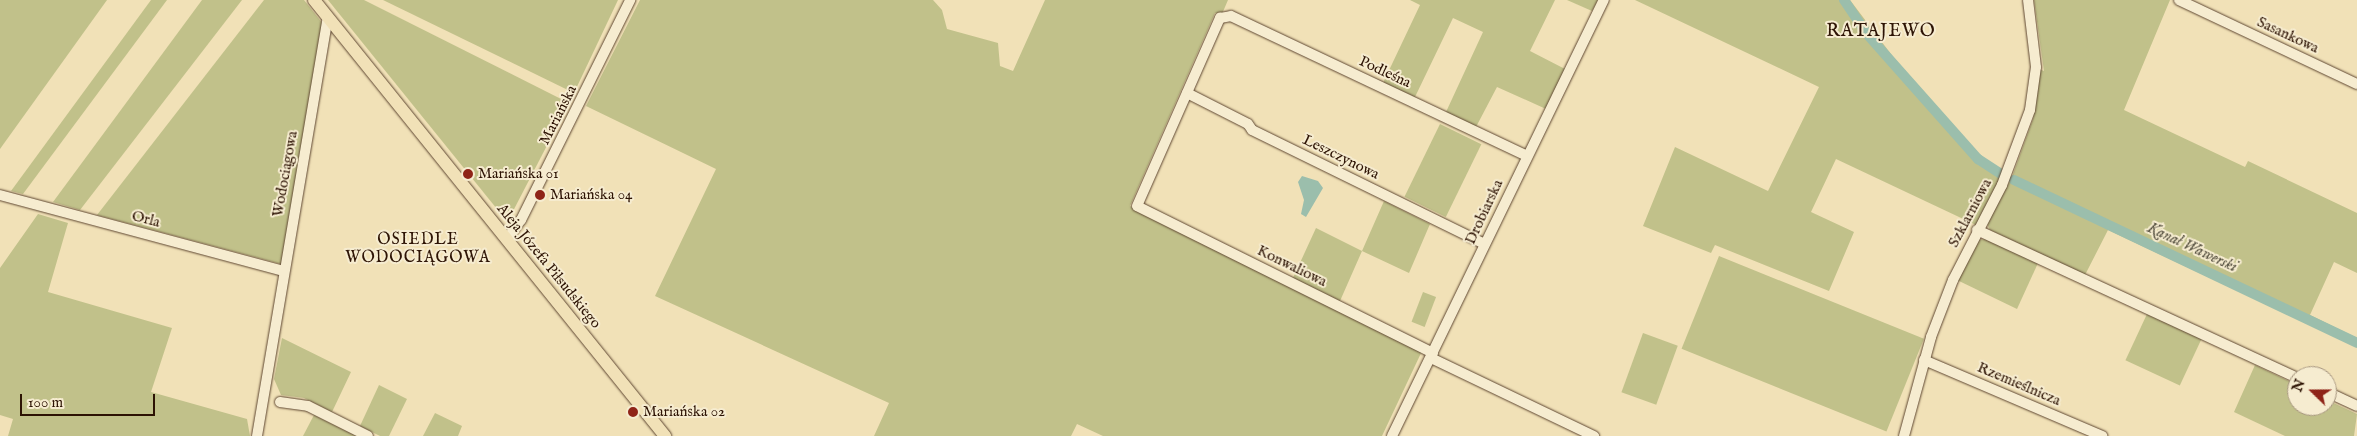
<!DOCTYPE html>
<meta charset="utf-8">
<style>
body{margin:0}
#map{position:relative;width:2357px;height:436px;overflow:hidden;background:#f1e1b7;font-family:"IM FELL English",serif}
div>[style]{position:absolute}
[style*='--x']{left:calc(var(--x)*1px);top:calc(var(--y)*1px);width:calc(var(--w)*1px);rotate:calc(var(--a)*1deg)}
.green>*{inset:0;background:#c1c18a;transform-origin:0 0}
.water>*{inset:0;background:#9bbeac}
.canal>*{height:10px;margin:-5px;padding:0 5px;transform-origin:5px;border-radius:5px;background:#9bbeac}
.roads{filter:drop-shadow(0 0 1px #5e4631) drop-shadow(0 0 1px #5e4631)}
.minor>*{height:10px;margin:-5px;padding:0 5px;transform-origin:5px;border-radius:5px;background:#f6ecd0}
.major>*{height:12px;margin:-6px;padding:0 6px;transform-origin:6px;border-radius:6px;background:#f1e1b7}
.dots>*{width:14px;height:14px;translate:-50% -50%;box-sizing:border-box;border:2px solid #f6ecd0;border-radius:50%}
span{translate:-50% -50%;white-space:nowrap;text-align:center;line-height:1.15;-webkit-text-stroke:4px #f6ecd0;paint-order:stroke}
.street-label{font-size:15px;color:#2d1304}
.poi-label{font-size:15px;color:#2d1304}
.left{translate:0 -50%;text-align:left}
.neighbourhood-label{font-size:16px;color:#2d1304;letter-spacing:1px}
.water-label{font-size:16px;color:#544f3f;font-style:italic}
.quarter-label{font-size:18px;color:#2d1304;letter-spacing:1px}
.north{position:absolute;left:2287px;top:366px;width:50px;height:50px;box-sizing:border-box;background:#f6ecd0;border:1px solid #a6957e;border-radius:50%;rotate:292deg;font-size:14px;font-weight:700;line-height:20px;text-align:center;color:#2d1304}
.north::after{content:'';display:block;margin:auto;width:18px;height:22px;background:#8f2418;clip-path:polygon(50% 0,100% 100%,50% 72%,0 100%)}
.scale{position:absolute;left:20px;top:394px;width:135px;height:22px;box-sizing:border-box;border:2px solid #2d1304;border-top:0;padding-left:6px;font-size:15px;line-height:18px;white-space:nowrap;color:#2d1304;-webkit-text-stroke:4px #f6ecd0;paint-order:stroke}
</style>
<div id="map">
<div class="green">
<i style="clip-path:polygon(0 0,107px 0,0 149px)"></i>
<i style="clip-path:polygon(151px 0,167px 0,23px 194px,11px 191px)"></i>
<i style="clip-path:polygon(202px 0,242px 0,80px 210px,53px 202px)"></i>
<i style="clip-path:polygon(264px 0,304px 0,323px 24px,281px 264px,97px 215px)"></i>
<i style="clip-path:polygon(328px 0,364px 0,569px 103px,511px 215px,501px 214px)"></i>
<i style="clip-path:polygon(383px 0,618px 0,574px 93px)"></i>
<i style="clip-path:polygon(640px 0,933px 0,942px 10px,947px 29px,998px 43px,1000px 66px,1013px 71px,1045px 0,1228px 0,1222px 14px,1215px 13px,1130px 206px,1422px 351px,1382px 436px,1103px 436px,1077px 424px,1071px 436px,874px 436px,889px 403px,655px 296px,716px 169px,586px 106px)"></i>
<i style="clip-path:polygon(1410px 0,1555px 0,1530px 51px,1565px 69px,1546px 109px,1497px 87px,1476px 127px,1446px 112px,1483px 32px,1453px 18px,1415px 97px,1383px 83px,1420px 5px)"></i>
<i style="clip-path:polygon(1567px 0,1598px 0,1592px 11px)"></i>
<i style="clip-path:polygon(1635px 0,1850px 0,1894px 58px,1985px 162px,2004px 172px,1976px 225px,1836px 159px,1811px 212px,1854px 232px,1829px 291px,1715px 245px,1711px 253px,1643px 226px,1675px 147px,1768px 191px,1819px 87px)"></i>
<i style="clip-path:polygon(2034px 0,2170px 0,2124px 110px,2245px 167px,2248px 161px,2357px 213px,2357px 273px,2334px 262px,2310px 315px,2357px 338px,2357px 347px,2108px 230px,2085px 275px,1990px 230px,1987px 224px,2012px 177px,2033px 119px,2039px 69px,2044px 71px)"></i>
<i style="left:1440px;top:124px;width:46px;height:81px;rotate:26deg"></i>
<i style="clip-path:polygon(1384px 201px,1430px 224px,1409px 273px,1362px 251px,1340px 301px,1293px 278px,1316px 228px,1362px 251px)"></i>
<i style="clip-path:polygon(38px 214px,68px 223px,48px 292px,172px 328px,151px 392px,247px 419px,250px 436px,8px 436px,13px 419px,0 415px,0 268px)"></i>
<i style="clip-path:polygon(1986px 239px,2038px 263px,2017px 309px,1957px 280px,1978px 240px)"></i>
<i style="left:1719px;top:256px;width:221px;height:100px;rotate:22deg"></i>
<i style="left:1423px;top:292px;width:14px;height:32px;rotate:21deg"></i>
<i style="left:2147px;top:314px;width:60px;height:51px;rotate:25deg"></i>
<i style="left:1643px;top:333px;width:37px;height:63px;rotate:20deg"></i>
<i style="clip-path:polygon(282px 338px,351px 372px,332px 412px,304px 398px,281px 395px,274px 379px)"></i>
<i style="clip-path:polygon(2255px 365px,2297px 385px,2297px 406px,2327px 406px,2327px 400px,2357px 414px,2354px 436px,2285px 436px,2234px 412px)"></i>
<i style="clip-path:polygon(379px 385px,407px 399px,389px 436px,380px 436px,360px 426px)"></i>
<i style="clip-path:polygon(435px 413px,462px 426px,458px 436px,423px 436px)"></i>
<i style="clip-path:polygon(314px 415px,356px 436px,303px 436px)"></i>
</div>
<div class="water">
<i style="clip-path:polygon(1302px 176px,1318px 181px,1323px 188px,1306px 217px,1301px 214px,1304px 200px,1298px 182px)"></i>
</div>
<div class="canal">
<i style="--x:1844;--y:0;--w:40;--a:56"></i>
<i style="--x:1866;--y:33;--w:169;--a:48.4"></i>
<i style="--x:1978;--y:159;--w:27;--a:33"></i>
<i style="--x:2014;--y:180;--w:380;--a:25.4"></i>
</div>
<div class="roads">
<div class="minor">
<i style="--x:2179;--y:0;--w:197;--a:25.3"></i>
<i style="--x:1187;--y:93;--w:68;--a:26.9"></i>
<i style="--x:1248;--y:124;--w:7;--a:56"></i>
<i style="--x:1252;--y:130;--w:259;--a:26.1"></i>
<i style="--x:0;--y:195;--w:293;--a:15"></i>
<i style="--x:1977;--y:230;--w:353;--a:24.8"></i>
<i style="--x:507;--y:239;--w:24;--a:-54"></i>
<i style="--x:521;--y:220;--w:246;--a:-63.6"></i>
<i style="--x:1433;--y:353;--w:330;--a:-153.6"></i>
<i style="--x:1137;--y:206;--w:206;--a:-66.2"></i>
<i style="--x:1220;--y:18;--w:11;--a:-10"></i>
<i style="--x:1231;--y:16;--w:327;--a:25.3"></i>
<i style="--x:1431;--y:358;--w:181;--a:25.6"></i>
<i style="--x:1924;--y:360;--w:194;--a:23.1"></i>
<i style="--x:2327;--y:392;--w:33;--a:25"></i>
<i style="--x:280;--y:402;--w:28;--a:8"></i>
<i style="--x:308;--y:406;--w:67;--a:26.6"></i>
<i style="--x:257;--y:436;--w:424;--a:-80.4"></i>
<i style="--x:1392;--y:436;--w:485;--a:-64.1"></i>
<i style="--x:1904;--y:436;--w:103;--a:-74.7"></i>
<i style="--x:1931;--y:337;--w:61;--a:-68.9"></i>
<i style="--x:1953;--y:280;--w:107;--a:-62.7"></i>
<i style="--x:2002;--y:185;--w:80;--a:-69.5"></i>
<i style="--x:2030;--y:110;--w:43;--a:-82.1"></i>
<i style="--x:2036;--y:67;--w:67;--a:-96.8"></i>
</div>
<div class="major">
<i style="--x:314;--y:0;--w:560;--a:51.16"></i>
</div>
</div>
<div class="dots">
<i style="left:468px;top:174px;background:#8f2418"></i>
<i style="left:540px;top:195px;background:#8f2418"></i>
<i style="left:633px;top:412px;background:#8f2418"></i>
</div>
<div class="street-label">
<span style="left:2288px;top:35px;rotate:25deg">Sasankowa</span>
<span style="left:1385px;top:72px;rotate:25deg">Podleśna</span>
<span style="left:558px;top:115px;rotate:-63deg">Mariańska</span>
<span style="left:1341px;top:157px;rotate:26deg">Leszczynowa</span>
<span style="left:285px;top:174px;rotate:-80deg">Wodociągowa</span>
<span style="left:1484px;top:212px;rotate:-65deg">Drobiarska</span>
<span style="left:1970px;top:213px;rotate:-62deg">Szklarniowa</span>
<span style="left:146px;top:219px;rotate:15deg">Orla</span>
<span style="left:549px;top:266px;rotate:51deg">Aleja Józefa Piłsudskiego</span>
<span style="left:1292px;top:266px;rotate:26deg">Konwaliowa</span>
<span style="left:2019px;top:384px;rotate:23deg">Rzemieślnicza</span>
</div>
<div class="poi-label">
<span class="left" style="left:478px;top:174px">Mariańska 01</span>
<span class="left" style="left:550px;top:195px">Mariańska 04</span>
<span class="left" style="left:643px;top:412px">Mariańska 02</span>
</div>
<div class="neighbourhood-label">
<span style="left:418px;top:249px">OSIEDLE<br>WODOCIĄGOWA</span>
</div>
<div class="water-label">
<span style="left:2192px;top:248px;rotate:25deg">Kanał Wawerski</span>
</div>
<div class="quarter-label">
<span style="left:1881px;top:32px">RATAJEWO</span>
</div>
<div class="north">N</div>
<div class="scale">100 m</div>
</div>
